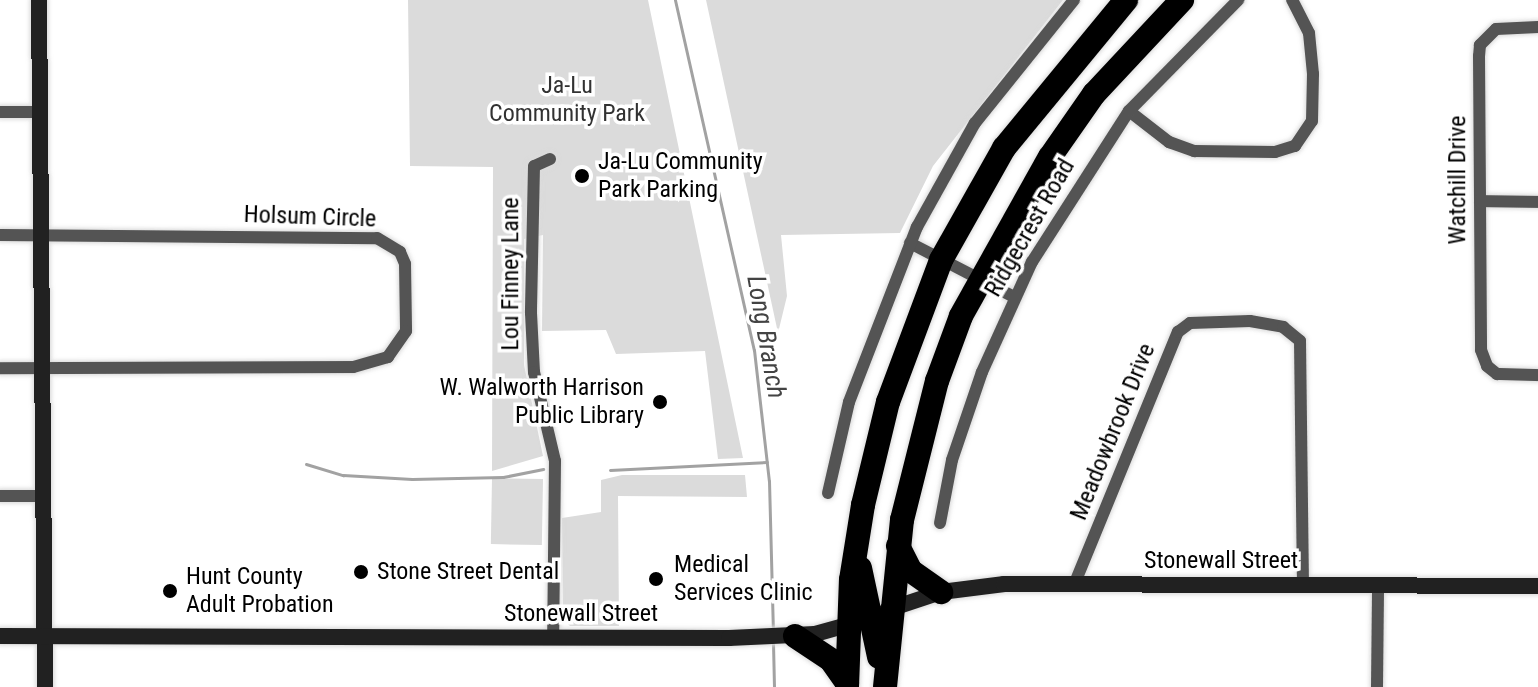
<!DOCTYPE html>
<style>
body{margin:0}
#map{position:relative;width:1538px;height:687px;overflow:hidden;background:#fff;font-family:"Roboto Condensed",sans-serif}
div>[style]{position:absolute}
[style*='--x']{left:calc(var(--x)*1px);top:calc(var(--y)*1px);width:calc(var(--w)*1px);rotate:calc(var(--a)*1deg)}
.green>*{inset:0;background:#dbdbdb;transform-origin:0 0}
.stream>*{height:3px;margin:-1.5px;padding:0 1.5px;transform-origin:1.5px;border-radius:1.5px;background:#a2a2a2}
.roads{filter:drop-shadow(0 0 2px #dbdbdb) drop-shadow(0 0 2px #dbdbdb)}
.street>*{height:12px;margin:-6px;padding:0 6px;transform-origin:6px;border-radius:6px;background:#545454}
.secondary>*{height:16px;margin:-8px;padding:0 8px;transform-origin:8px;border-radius:8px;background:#212121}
.highway>*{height:24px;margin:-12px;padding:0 12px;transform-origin:12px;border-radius:12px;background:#000}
.dots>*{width:22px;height:22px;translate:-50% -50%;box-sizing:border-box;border:4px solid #fff;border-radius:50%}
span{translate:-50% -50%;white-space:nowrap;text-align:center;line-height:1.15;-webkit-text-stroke:7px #fff;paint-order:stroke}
.park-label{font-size:24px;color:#323232}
.poi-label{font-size:24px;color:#000}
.left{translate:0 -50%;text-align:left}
.right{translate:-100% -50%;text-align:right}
.street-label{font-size:24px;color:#000}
.water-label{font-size:26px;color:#434343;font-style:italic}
</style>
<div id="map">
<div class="green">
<i style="clip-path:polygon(408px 0,648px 0,743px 458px,718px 459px,705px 351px,616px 354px,606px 330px,542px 331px,543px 235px,524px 239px,524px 365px,543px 456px,492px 471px,493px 167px,410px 166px)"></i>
<i style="clip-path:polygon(706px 0,1063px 0,933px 166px,900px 233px,781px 235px,787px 296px,778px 333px)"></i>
<i style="clip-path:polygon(622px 475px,745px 475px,747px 497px,618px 496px,619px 626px,570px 626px,563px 619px,562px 518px,601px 512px,601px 480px)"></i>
<i style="left:543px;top:479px;width:66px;height:51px;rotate:91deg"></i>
</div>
<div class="stream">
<i style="--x:675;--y:0;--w:359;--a:77.3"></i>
<i style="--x:754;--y:350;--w:132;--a:83.5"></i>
<i style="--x:769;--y:481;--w:150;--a:88.5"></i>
<i style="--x:306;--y:464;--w:39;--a:17"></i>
<i style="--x:343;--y:475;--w:69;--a:3.3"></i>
<i style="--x:412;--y:479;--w:91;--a:-1.3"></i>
<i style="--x:503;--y:477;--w:41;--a:-11.3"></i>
<i style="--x:610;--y:470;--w:157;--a:-2.9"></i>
<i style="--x:773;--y:643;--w:44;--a:88.7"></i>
</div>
<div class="roads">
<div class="street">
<i style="--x:1538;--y:27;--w:42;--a:177.3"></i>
<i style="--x:1496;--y:29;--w:23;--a:135"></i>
<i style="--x:1480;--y:45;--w:11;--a:95"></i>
<i style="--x:1479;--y:56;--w:294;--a:89.6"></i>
<i style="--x:1481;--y:350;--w:17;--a:69"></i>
<i style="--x:1487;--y:366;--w:13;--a:39"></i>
<i style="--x:1497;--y:374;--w:41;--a:1.4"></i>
<i style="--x:1129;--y:111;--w:51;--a:37.8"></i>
<i style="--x:1169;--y:142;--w:27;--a:20"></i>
<i style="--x:1194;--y:151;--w:81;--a:0.7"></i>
<i style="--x:1275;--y:152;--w:21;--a:-17"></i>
<i style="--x:1295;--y:146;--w:30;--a:-56"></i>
<i style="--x:1312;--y:121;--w:47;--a:-88.8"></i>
<i style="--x:1313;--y:74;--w:41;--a:-95.6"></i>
<i style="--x:1309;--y:33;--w:37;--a:-117"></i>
<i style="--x:0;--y:112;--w:40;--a:0"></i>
<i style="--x:550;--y:159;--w:17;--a:156"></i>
<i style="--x:534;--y:166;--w:147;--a:91.2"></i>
<i style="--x:531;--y:313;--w:59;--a:87.1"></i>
<i style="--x:534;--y:372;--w:91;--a:76.7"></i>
<i style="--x:555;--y:461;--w:177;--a:90.6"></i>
<i style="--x:1480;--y:201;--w:58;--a:1"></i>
<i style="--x:0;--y:235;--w:377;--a:0.5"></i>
<i style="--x:377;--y:238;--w:27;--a:31"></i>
<i style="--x:400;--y:252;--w:13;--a:67"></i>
<i style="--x:405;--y:264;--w:67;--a:89.1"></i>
<i style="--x:406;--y:331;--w:32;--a:125"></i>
<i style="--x:388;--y:357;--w:36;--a:164"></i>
<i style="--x:353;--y:367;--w:353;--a:179.8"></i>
<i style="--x:910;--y:243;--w:117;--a:27.4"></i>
<i style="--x:828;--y:493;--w:93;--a:-77"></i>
<i style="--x:849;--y:402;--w:188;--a:-68.8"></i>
<i style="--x:917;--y:227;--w:119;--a:-60.9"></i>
<i style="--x:975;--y:123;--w:158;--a:-51.2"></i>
<i style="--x:0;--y:496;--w:43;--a:0"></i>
<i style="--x:940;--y:523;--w:64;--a:-79.2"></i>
<i style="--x:952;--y:460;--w:93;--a:-71.2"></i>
<i style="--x:982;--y:372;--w:121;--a:-65.6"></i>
<i style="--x:1032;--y:262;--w:179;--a:-57.3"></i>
<i style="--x:1129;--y:111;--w:156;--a:-45.5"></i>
<i style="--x:1074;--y:585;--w:274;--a:-67.7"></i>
<i style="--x:1178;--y:332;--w:15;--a:-37"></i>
<i style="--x:1190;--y:323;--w:60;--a:-1.9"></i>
<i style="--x:1250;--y:321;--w:34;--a:10"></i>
<i style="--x:1283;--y:327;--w:22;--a:39"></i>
<i style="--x:1300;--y:341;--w:244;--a:89.3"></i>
<i style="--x:1377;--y:687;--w:102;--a:-89.4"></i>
</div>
<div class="secondary">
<i style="--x:39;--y:0;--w:687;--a:89.5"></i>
<i style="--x:887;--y:610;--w:57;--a:-18.4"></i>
<i style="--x:941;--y:592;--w:64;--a:-7.2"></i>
<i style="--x:1004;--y:584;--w:534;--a:0.21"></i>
<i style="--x:0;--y:636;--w:729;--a:0.16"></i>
<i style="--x:729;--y:638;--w:86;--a:-2.7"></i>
<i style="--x:815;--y:634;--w:45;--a:-15.6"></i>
</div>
<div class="highway">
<i style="--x:898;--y:546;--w:28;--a:63"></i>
<i style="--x:911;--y:571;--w:37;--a:35"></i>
<i style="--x:860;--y:568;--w:91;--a:77.9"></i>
<i style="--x:795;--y:636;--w:43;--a:33.7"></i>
<i style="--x:831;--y:660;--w:28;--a:55"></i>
<i style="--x:847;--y:687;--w:107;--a:-87.9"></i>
<i style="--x:851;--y:580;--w:76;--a:-80.9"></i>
<i style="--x:863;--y:505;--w:106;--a:-76.4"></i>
<i style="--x:888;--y:402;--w:152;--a:-69.5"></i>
<i style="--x:941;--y:260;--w:129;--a:-60.6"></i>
<i style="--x:1004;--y:148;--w:192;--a:-50.5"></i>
<i style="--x:885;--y:687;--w:168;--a:-84.2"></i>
<i style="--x:902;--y:520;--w:143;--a:-75.9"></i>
<i style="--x:937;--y:381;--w:69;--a:-69.7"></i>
<i style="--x:961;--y:316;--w:182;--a:-60.8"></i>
<i style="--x:1050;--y:157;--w:77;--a:-55.1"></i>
<i style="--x:1094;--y:94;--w:129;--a:-46.9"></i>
</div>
</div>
<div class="dots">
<i style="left:582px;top:176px;background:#000"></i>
<i style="left:660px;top:402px;background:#000"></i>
<i style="left:361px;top:572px;background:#000"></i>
<i style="left:656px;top:579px;background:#000"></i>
<i style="left:170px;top:591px;background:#000"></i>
</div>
<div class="park-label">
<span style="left:567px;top:100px">Ja-Lu<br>Community Park</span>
</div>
<div class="poi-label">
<span class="left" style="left:598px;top:176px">Ja-Lu Community<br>Park Parking</span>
<span class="right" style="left:644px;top:402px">W. Walworth Harrison<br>Public Library</span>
<span class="left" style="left:674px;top:579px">Medical<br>Services Clinic</span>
<span class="left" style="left:377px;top:572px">Stone Street Dental</span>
<span class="left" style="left:186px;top:591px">Hunt County<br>Adult Probation</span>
</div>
<div class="street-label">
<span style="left:1458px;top:180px;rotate:-90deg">Watchill Drive</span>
<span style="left:310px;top:217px;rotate:2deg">Holsum Circle</span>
<span style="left:1030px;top:228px;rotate:-60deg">Ridgecrest Road</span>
<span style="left:511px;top:274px;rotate:-90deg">Lou Finney Lane</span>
<span style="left:1113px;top:432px;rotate:-68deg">Meadowbrook Drive</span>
<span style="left:1221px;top:561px">Stonewall Street</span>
<span style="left:581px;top:614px">Stonewall Street</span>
</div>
<div class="water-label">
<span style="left:766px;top:337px;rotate:80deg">Long Branch</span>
</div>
</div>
